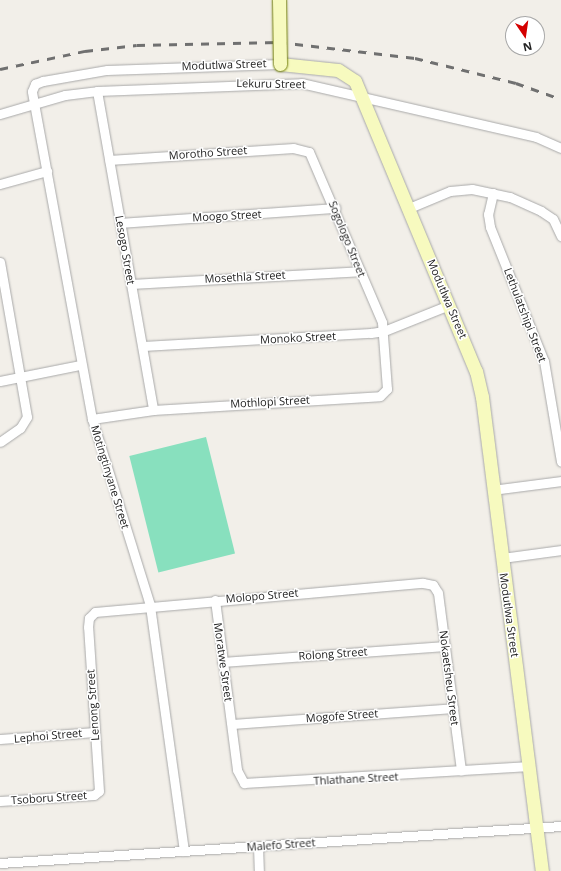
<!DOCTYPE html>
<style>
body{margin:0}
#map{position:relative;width:561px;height:871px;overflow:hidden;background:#f2efe9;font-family:"Open Sans",sans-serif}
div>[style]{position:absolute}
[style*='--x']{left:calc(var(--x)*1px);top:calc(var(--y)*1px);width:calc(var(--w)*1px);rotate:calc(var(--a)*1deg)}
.pitch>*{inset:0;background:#88e0be;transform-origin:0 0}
.roads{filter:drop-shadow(0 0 1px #a9a9a9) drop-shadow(0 0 1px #a9a9a9)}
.street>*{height:9px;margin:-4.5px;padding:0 4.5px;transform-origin:4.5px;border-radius:4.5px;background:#fff}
.secondary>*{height:13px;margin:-6.5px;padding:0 6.5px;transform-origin:6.5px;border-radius:6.5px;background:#f7fabf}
.rail>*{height:2.5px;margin-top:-1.25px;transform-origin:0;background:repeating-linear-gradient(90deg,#707070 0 8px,transparent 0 16px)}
.bridges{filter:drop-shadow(0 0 1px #707d05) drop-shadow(0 0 1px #707d05)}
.secondary-bridge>*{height:13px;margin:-6.5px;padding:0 6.5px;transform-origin:6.5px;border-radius:6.5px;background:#f7fabf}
span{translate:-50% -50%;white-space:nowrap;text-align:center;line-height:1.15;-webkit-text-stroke:3px #fff;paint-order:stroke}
.street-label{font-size:11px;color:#222}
.north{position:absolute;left:505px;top:16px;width:40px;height:40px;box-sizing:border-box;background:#fff;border:1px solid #a7a7a7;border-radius:50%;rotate:167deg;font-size:11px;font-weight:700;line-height:16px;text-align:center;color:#222}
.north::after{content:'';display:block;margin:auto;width:14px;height:18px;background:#d40000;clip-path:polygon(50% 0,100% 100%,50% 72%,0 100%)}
</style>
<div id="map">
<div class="pitch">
<i style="left:206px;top:437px;width:120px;height:79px;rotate:76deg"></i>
</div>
<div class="roads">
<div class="street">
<i style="--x:97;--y:91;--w:324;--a:80"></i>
<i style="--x:0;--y:114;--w:68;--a:-16.3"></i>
<i style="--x:65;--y:95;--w:32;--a:-7"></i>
<i style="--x:97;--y:91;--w:204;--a:-2.2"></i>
<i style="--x:301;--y:83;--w:241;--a:12.9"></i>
<i style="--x:536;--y:137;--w:27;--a:24"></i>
<i style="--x:0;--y:184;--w:49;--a:-15.5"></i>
<i style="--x:493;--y:193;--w:22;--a:103"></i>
<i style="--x:488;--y:214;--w:13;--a:81"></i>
<i style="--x:490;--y:227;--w:144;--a:68.1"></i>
<i style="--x:544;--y:361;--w:102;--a:80.4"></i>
<i style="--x:409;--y:208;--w:44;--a:-22.5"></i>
<i style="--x:450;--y:191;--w:22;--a:-5"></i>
<i style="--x:472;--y:189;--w:39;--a:12"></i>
<i style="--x:510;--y:197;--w:34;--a:24"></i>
<i style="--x:541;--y:211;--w:14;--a:34"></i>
<i style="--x:553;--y:219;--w:19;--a:65"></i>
<i style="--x:120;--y:223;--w:216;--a:-4"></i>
<i style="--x:0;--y:262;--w:157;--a:80.1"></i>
<i style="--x:27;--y:417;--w:13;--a:122"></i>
<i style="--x:20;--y:428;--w:24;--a:145"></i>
<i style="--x:131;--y:284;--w:229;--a:-3.2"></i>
<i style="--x:143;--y:346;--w:228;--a:-3.3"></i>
<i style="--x:371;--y:333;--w:13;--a:-9"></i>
<i style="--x:384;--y:331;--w:70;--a:-21.8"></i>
<i style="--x:0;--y:381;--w:82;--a:-11.3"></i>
<i style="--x:92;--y:419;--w:62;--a:-8.4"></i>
<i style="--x:153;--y:410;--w:227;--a:-3.5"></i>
<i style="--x:380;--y:396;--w:10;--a:-45"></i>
<i style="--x:387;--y:389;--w:67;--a:-94.3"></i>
<i style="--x:382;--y:322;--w:185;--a:-113.2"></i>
<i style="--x:309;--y:152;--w:16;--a:-166"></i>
<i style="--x:293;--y:148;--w:184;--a:176.3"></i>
<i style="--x:492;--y:490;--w:70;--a:-7.4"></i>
<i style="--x:502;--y:558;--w:60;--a:-7.7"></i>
<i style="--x:215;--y:600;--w:171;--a:82.6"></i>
<i style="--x:237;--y:770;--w:15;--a:62"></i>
<i style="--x:244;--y:783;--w:286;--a:-3.4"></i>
<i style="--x:222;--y:662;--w:224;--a:-4.1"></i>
<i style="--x:232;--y:724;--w:222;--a:-4.1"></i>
<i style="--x:0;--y:739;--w:95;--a:-4.2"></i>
<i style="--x:0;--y:801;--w:94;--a:-3.7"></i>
<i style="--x:94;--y:795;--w:6;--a:-39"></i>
<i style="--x:99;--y:791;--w:164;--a:-93.8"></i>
<i style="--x:88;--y:627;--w:9;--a:-84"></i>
<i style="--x:89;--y:618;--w:8;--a:-45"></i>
<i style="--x:95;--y:612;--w:329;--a:-5.1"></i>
<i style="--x:423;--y:583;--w:10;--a:11"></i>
<i style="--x:433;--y:585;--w:9;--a:58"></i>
<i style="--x:438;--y:593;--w:179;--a:82.6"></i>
<i style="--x:258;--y:846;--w:25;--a:88"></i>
<i style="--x:184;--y:851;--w:248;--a:-97.9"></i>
<i style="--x:150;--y:605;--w:195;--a:-107.3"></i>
<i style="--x:92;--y:419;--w:333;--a:-100.4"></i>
<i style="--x:32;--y:91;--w:8;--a:-67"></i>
<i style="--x:35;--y:84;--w:9;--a:-21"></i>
<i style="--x:43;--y:81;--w:65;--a:-9.8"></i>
<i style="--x:107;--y:70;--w:173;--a:-2"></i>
<i style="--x:0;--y:863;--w:562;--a:-3.77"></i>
</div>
<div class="secondary">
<i style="--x:280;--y:64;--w:58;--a:5.9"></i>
<i style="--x:338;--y:70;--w:20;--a:33"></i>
<i style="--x:355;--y:81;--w:314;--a:67.4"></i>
<i style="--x:476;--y:371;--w:27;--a:77"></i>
<i style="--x:482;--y:397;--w:478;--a:82.8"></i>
</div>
</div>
<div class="rail">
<i style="--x:0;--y:69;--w:87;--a:-12"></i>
<i style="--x:85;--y:51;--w:52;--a:-6.6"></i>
<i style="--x:137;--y:45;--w:142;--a:-1.2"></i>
<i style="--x:279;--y:42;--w:137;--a:6.7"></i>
<i style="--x:415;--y:58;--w:104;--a:13.9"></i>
<i style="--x:516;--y:83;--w:48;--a:19.6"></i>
</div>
<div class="bridges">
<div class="secondary-bridge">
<i style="--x:279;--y:0;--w:64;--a:89.1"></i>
</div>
</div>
<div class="street-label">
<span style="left:224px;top:65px;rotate:-2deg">Modutlwa Street</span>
<span style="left:271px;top:84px;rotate:1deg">Lekuru Street</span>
<span style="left:208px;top:153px;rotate:-4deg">Morotho Street</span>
<span style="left:227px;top:216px;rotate:-3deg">Moogo Street</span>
<span style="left:347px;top:239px;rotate:68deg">Sogologo Street</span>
<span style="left:125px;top:250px;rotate:80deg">Lesogo Street</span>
<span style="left:245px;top:277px;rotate:-3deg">Mosethla Street</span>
<span style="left:447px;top:299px;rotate:67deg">Modutlwa Street</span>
<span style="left:525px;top:315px;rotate:69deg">Lethulatshipi Street</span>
<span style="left:298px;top:338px;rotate:-3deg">Monoko Street</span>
<span style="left:270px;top:402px;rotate:-3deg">Mothlopi Street</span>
<span style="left:110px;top:477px;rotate:73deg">Motingtinyane Street</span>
<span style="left:262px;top:596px;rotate:-5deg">Molopo Street</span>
<span style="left:509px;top:615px;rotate:82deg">Modutlwa Street</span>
<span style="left:333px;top:654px;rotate:-4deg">Rolong Street</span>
<span style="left:223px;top:662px;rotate:82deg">Moratwe Street</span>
<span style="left:449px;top:678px;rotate:83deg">Nokaetsheu Street</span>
<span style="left:93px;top:705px;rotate:-94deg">Lenong Street</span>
<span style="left:342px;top:716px;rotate:-4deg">Mogofe Street</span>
<span style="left:48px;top:736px;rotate:-5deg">Lephoi Street</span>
<span style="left:356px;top:779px;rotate:-3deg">Thlathane Street</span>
<span style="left:49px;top:798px;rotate:-4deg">Tsoboru Street</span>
<span style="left:281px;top:845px;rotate:-4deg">Malefo Street</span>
</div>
<div class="north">N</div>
</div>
